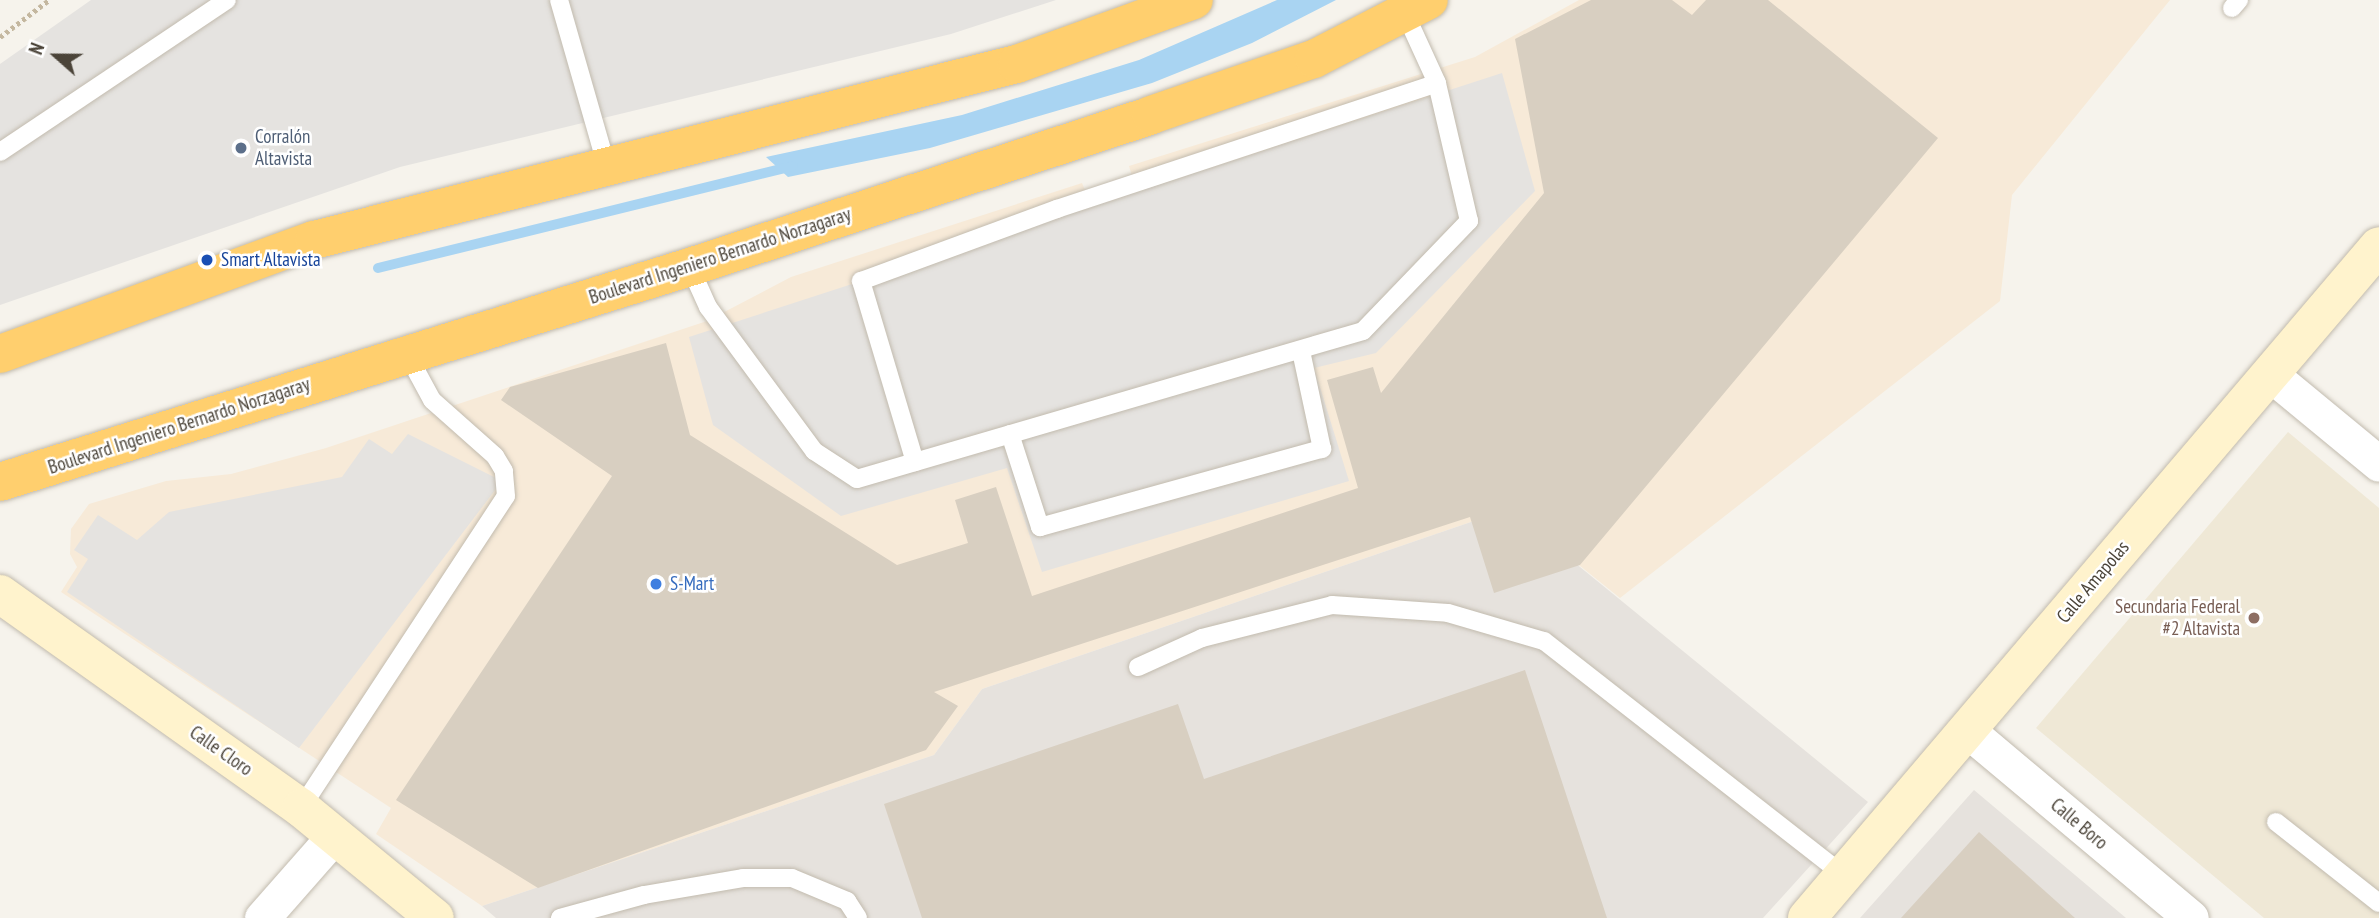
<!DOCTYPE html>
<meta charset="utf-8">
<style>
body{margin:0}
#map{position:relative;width:2379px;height:918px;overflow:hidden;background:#f6f3ec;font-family:"PT Sans Narrow",sans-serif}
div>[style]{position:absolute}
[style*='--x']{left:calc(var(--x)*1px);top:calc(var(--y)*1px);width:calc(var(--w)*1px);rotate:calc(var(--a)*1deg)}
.commercial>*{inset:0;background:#f7ead8}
.industrial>*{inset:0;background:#e6e2dd}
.education>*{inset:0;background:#efe8d6}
.parking>*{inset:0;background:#e5e3e0}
.water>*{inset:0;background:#a9d4f2}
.stream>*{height:10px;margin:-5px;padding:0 5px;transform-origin:5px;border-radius:5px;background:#a9d4f2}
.building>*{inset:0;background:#d8cfc1}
.path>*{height:4.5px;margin-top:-2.25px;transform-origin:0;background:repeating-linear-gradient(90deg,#c4b79f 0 3.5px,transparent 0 7px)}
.roads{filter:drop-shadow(0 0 2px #c2bbae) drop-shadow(0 0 2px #c2bbae)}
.lane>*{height:18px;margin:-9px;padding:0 9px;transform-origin:9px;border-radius:9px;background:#fff}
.street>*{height:35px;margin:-17.5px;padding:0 17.5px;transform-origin:17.5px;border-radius:17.5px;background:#fff}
.secondary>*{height:38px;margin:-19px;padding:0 19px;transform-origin:19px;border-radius:19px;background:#fff3cd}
.highway>*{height:38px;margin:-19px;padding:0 19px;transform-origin:19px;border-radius:19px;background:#ffcf6e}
.dots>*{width:19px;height:19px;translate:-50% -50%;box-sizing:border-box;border:4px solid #fff;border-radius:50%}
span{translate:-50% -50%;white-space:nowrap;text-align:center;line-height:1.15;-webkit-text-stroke:5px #fff;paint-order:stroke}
.service-label{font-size:19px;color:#4e5e75}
.left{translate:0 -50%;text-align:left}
.street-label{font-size:19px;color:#4b4439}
.transit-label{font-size:19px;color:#164399}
.shop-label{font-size:19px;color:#366cbe}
.education-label{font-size:19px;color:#785e54}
.right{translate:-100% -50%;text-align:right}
.north{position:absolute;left:21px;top:21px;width:70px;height:70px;-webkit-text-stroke:5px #fff;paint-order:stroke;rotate:291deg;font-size:19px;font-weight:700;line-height:28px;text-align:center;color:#4b4439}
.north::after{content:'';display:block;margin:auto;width:24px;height:32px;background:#4b4439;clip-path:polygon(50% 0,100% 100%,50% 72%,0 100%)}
</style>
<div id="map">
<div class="commercial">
<i style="clip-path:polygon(1579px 0,2170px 0,2012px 195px,2000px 301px,1620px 598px,1509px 509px,982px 689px,934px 755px,482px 906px,376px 834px,391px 808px,61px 592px,77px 567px,70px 554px,71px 529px,89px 504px,166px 481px,231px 474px,326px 448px,707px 321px,791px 277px,1082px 183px,1087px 195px,1133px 179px,1129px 166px,1475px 57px)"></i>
</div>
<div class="industrial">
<i style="clip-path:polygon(1509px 509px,1868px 802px,1763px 918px,496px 918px,482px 906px,934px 755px,982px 689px)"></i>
<i style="clip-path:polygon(1974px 790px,2126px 918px,1860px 918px)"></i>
</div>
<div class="education">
<i style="clip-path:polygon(2288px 432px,2379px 508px,2379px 918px,2264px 918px,2036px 728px)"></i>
</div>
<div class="parking">
<i style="clip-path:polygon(91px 0,1056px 0,951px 34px,400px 167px,0 305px,0 64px)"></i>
<i style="clip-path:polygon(1502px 73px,1535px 191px,1376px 353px,1314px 368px,1349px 481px,1042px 572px,1007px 468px,841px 516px,713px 425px,689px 337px)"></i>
<i style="clip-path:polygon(408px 434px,502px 481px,299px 748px,67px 592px,88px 559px,74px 550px,98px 515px,137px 540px,169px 512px,342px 477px,369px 439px,392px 454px)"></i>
</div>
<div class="water">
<i style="clip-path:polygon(1277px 0,1336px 0,1252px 43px,1152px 83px,930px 148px,788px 177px,766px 157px,962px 115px,1139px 60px)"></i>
</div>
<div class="stream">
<i style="--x:378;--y:268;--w:427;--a:-13.8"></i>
</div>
<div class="building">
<i style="clip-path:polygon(1591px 0,1672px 0,1692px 15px,1706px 0,1768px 0,1938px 138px,1580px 565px,1494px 593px,1470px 517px,934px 692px,958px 706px,926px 750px,538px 888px,396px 800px,612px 476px,501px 400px,510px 387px,666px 343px,690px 435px,897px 565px,968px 543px,955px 500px,996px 487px,1032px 596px,1358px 488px,1327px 380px,1373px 367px,1381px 393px,1544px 193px,1515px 39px)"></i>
<i style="clip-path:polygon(1525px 670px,1607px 918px,922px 918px,884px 804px,1178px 704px,1204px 779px)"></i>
<i style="clip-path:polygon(1979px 832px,2075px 918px,1901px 918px)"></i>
</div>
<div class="path">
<i style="--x:0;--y:37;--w:61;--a:-37.1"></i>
</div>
<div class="roads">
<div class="lane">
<i style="--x:559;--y:0;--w:171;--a:74"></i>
<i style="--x:2232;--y:8;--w:11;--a:-49"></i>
<i style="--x:0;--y:152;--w:273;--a:-33.8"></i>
<i style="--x:690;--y:267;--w:44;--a:65.8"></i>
<i style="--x:708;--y:307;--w:179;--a:53.6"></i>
<i style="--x:814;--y:451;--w:51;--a:33.1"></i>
<i style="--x:857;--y:479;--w:527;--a:-16.3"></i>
<i style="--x:1363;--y:331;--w:153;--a:-46.1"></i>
<i style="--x:1469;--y:221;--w:142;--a:-103.1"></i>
<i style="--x:1437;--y:83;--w:77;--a:-114.6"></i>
<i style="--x:1010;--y:434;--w:98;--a:72.1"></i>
<i style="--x:1040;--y:527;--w:293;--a:-15.5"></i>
<i style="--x:1322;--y:449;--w:100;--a:-102.1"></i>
<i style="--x:915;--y:462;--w:189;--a:-106.6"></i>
<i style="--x:861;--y:281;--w:209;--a:-20.2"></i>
<i style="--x:1057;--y:209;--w:400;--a:-18.3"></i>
<i style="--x:1138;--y:667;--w:70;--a:-24.4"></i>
<i style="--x:1202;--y:638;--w:134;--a:-14.2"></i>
<i style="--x:1332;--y:605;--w:116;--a:3.9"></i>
<i style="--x:1448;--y:613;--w:100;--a:16.3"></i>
<i style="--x:1544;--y:641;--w:380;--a:38"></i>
<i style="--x:301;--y:808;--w:373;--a:-56.7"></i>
<i style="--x:506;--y:496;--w:25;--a:-95"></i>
<i style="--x:504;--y:471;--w:17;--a:-121"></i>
<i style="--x:495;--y:456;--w:84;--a:-138.4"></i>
<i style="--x:432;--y:400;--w:52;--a:-118.5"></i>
<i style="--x:2276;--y:822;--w:131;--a:38.2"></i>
<i style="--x:560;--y:918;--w:87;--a:-15.3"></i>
<i style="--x:644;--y:895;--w:100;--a:-9.7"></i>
<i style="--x:743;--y:878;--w:49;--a:0"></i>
<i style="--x:792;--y:878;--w:60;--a:22.7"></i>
<i style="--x:847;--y:901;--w:20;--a:57"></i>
</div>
<div class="street">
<i style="--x:2270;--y:374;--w:141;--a:39.5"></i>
<i style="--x:1967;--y:730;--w:292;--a:40"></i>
<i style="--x:262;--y:918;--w:111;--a:-48.7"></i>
</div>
<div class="secondary">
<i style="--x:0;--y:594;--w:369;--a:35.4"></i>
<i style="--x:301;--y:808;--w:173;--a:39.4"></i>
<i style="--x:1807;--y:918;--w:882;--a:-49.6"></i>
</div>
<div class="highway">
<i style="--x:0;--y:354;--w:334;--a:-20"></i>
<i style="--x:314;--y:240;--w:725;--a:-14.06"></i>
<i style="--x:1017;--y:64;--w:188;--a:-19.9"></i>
<i style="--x:0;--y:482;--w:723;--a:-17.31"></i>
<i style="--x:690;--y:267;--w:485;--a:-18.2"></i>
<i style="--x:1151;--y:115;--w:172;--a:-19"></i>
<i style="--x:1314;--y:59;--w:129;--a:-27.2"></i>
</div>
</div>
<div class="dots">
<i style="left:241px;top:148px;background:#5c6f8a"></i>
<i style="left:207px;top:260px;background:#1a4fb4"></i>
<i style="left:656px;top:584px;background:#3f7fe0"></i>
<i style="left:2254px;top:618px;background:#8d6e63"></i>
</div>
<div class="service-label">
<span class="left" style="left:255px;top:148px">Corralón<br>Altavista</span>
</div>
<div class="street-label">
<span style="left:720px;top:256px;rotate:-18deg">Boulevard Ingeniero Bernardo Norzagaray</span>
<span style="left:179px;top:426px;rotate:-18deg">Boulevard Ingeniero Bernardo Norzagaray</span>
<span style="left:2093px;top:582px;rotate:-50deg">Calle Amapolas</span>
<span style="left:221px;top:751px;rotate:35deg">Calle Cloro</span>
<span style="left:2079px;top:824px;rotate:40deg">Calle Boro</span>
</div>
<div class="transit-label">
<span class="left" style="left:221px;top:260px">Smart Altavista</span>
</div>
<div class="shop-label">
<span class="left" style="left:670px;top:584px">S-Mart</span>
</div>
<div class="education-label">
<span class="right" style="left:2240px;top:618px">Secundaria Federal<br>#2 Altavista</span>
</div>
<div class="north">N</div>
</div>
